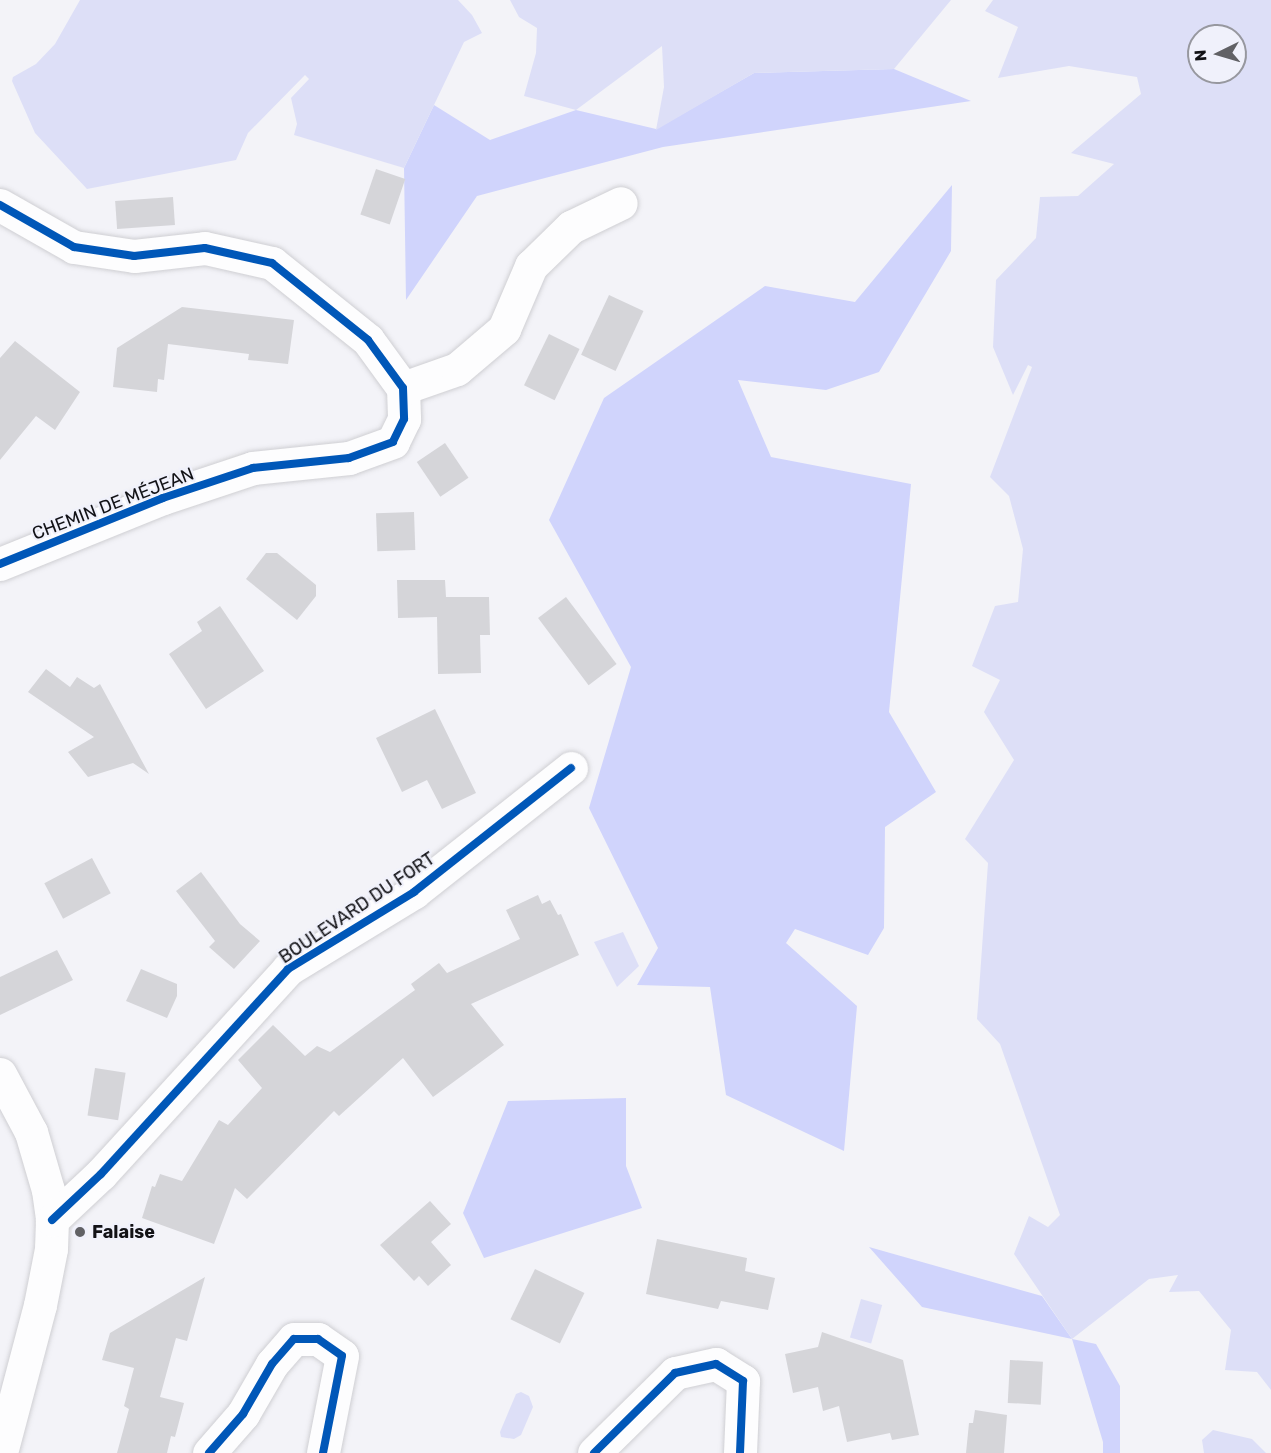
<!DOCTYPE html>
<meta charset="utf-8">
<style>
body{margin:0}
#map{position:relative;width:1271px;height:1453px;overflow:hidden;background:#f3f3f8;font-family:Rubik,sans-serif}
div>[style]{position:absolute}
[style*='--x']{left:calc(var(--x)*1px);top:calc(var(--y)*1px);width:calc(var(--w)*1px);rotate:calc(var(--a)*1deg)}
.green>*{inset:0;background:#d0d4fc}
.water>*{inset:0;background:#dddff7;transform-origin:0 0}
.building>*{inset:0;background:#d5d5d9;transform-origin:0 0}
.roads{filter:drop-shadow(0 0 2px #cfcfd3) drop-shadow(0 0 2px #cfcfd3)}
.minor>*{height:33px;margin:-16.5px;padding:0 16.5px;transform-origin:16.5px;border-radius:16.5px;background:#fdfdfe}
.cycleway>*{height:8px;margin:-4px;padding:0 4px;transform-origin:4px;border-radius:4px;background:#0057b8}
.dots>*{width:16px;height:16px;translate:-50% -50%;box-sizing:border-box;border:3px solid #f0f1fb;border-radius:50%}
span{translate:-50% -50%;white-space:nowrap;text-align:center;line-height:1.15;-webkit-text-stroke:4.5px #f0f1fb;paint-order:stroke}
.street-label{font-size:18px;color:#121216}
.poi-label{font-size:18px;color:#121216;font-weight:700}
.left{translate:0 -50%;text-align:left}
.north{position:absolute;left:1187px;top:24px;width:60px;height:60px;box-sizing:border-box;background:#f0f1fb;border:2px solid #97989f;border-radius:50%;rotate:265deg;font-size:16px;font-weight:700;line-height:24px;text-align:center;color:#121216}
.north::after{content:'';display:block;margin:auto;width:21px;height:27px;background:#616165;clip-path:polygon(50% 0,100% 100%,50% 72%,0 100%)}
</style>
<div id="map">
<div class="green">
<i style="clip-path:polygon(894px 69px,971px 101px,663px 147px,477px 196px,406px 300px,404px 168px,434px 105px,490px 140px,576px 110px,656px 129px,754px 73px)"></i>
<i style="clip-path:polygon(952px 185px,951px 251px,879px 372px,826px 390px,738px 380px,771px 457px,911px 484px,889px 712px,936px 792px,885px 827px,884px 928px,868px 955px,795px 929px,786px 943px,857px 1006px,844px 1151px,726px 1095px,710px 987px,637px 985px,658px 948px,589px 808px,631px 667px,549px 520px,604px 398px,765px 286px,855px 302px)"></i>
<i style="clip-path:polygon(626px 1098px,626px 1166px,642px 1208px,484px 1258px,463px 1213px,508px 1101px)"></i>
<i style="clip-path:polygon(869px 1247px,1042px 1296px,1072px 1339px,1096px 1344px,1120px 1386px,1120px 1453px,1103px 1453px,1103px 1442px,1072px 1339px,922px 1307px)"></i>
</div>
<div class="water">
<i style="clip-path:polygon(80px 0,458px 0,472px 15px,482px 33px,464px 42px,404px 168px,294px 135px,297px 124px,291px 98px,309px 79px,305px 75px,248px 133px,236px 160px,87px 189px,35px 133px,12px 81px,13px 77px,36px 64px,55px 44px)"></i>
<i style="clip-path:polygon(510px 0,951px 0,894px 69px,754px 73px,656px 130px,664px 87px,662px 46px,576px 110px,524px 96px,536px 53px,537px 28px,519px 17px)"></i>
<i style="clip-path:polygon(evenodd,993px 0,1271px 0,1271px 1390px,1257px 1372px,1225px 1370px,1231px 1330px,1199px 1291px,1169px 1292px,1178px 1275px,1149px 1279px,1072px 1339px,1014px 1254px,1029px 1216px,1048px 1227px,1060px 1215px,1000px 1044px,977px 1019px,988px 863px,965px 839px,1014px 760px,984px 712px,1000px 680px,972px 666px,995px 606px,1018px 602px,1023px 549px,1009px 496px,990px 477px,1032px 367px,1028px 365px,1013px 395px,993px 347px,996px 280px,1036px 238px,1040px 197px,1078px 196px,1114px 164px,1071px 153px,1141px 94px,1137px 77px,1069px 66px,998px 78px,1018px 27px,985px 11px,993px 0,1199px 36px,1235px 36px,1235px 72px,1199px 72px,1199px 36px)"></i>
<i style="clip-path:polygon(623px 932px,639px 966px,617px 987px,594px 942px)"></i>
<i style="left:861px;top:1299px;width:22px;height:40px;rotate:16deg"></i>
<i style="clip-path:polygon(521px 1392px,529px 1396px,533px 1407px,521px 1435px,514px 1439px,501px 1437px,500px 1432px,516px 1394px)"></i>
<i style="clip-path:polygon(1213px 1430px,1252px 1439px,1266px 1453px,1204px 1453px,1202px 1440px)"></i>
</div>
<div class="building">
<i style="left:376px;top:169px;width:31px;height:48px;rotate:19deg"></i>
<i style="left:173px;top:197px;width:28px;height:58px;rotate:86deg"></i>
<i style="left:609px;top:295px;width:38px;height:66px;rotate:25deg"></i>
<i style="clip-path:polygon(182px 307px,294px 320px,288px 364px,248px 360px,249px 354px,168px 344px,164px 380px,158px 379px,157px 392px,113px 387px,117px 348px)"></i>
<i style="left:549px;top:334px;width:34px;height:57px;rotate:26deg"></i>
<i style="clip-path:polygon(15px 341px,80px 392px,55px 430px,36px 416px,0 460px,0 358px)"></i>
<i style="left:445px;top:443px;width:42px;height:34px;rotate:56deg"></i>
<i style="left:414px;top:512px;width:38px;height:38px;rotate:88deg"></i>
<i style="clip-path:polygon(266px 553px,277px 553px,316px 585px,316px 596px,297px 620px,246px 579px)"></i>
<i style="clip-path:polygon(397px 580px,445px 580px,446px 597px,489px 597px,490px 635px,480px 635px,481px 673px,438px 674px,437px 617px,398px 618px)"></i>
<i style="left:566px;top:597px;width:84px;height:35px;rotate:53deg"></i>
<i style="clip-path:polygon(220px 606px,264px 671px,206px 709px,169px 654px,202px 631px,197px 622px)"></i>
<i style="clip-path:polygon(46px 669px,70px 687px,77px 677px,94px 688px,100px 684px,149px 774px,133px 763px,88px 777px,68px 752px,94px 737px,28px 692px)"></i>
<i style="clip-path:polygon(435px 709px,476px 793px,442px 809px,427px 780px,402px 792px,376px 738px)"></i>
<i style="left:92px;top:858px;width:40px;height:54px;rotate:62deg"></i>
<i style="clip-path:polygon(201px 872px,240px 924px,260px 941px,234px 969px,209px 947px,215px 941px,176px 891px)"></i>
<i style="clip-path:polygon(538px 895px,542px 904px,550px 900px,558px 915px,561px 914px,579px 955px,471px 1004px,504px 1045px,433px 1097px,403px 1058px,339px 1116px,334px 1111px,247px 1199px,235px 1188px,214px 1244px,142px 1218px,152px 1186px,155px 1187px,160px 1174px,182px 1181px,219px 1120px,228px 1125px,262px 1088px,238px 1060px,273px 1025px,305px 1056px,317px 1046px,330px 1052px,415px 990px,411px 984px,439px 963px,447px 973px,520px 939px,506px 910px)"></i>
<i style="clip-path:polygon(57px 950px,73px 980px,0 1015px,0 977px)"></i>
<i style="clip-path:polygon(141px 969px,177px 984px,177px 996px,167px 1018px,126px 1001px)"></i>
<i style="left:95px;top:1068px;width:31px;height:48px;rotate:9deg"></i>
<i style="clip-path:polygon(430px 1201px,451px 1224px,431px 1242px,451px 1265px,428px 1286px,419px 1276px,414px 1281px,380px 1245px)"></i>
<i style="clip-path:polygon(657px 1239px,747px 1258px,745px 1271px,775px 1278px,768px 1310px,721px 1301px,718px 1309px,646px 1294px)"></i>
<i style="left:535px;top:1269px;width:55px;height:56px;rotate:26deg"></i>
<i style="clip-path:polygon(205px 1277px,187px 1341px,176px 1338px,160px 1397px,184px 1403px,175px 1437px,171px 1436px,167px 1453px,117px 1453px,129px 1409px,124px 1406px,134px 1368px,102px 1360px,110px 1333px)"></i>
<i style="clip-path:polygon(822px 1332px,903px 1360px,919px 1435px,892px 1440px,890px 1433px,847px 1442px,839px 1406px,823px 1411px,818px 1387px,793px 1393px,785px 1354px,818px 1347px)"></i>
<i style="left:1010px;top:1360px;width:33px;height:43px;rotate:3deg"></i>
<i style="clip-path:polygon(975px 1410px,1007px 1415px,1004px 1453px,966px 1453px,969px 1423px,973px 1423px)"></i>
</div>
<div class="roads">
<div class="minor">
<i style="--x:0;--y:205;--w:85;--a:29.6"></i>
<i style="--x:74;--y:247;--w:61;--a:8.5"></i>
<i style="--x:134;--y:256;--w:71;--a:-6.4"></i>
<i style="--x:205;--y:248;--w:69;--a:12.6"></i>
<i style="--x:272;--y:263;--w:123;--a:38.7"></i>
<i style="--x:368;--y:340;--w:59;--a:53.9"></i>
<i style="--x:403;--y:388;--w:31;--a:88"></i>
<i style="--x:404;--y:419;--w:25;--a:116"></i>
<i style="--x:393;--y:442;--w:47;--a:160"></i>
<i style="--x:349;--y:458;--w:97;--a:174.1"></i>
<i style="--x:253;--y:468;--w:95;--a:161.6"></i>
<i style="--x:163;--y:498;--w:176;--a:158"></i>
<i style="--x:403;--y:388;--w:57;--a:-19.4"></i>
<i style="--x:457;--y:369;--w:62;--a:-40.4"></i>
<i style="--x:504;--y:329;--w:69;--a:-66.8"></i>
<i style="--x:531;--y:266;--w:56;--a:-44.3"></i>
<i style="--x:571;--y:227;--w:55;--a:-25.6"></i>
<i style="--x:0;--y:1074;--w:66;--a:61.9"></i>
<i style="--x:31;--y:1132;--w:60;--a:73.7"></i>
<i style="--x:48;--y:1190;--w:30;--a:82"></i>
<i style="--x:52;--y:1220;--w:29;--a:92"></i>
<i style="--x:51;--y:1249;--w:57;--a:101.1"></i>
<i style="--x:40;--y:1305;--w:153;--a:104.8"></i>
<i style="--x:52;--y:1220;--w:67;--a:-43.2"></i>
<i style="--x:101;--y:1174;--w:277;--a:-47.6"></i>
<i style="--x:288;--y:969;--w:148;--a:-31.4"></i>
<i style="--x:414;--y:892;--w:200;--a:-38.3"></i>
<i style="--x:209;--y:1453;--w:52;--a:-48.9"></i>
<i style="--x:243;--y:1414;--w:58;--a:-59.9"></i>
<i style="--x:272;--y:1364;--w:33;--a:-49"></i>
<i style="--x:294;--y:1339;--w:24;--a:0"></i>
<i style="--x:318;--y:1339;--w:29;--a:35"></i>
<i style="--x:342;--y:1356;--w:99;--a:101.1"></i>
<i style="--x:594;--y:1453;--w:114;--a:-44.6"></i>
<i style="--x:675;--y:1373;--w:42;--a:-12.4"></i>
<i style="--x:716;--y:1364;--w:32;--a:32"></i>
<i style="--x:743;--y:1381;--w:72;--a:92.4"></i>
</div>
</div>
<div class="cycleway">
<i style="--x:0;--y:205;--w:85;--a:29.6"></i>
<i style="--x:74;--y:247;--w:61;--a:8.5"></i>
<i style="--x:134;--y:256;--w:71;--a:-6.4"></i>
<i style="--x:205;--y:248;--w:69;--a:12.6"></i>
<i style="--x:272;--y:263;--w:123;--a:38.7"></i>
<i style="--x:368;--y:340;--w:59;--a:53.9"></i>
<i style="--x:403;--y:388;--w:31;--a:88"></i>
<i style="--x:404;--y:419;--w:25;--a:116"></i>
<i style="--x:393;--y:442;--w:47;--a:160"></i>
<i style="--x:349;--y:458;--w:97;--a:174.1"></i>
<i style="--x:253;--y:468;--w:95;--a:161.6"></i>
<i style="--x:163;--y:498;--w:176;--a:158"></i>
<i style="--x:52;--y:1220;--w:67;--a:-43.2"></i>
<i style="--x:101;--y:1174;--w:277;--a:-47.6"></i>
<i style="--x:288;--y:969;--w:148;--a:-31.4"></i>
<i style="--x:414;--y:892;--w:200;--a:-38.3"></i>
<i style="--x:209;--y:1453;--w:52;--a:-48.9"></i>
<i style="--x:243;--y:1414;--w:58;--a:-59.9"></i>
<i style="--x:272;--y:1364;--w:33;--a:-49"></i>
<i style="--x:294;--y:1339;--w:24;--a:0"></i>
<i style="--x:318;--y:1339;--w:29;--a:35"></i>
<i style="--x:342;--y:1356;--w:99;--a:101.1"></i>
<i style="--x:594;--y:1453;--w:114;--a:-44.6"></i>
<i style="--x:675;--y:1373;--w:42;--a:-12.4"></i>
<i style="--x:716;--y:1364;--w:32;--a:32"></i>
<i style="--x:743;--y:1381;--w:72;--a:92.4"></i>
</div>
<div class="dots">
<i style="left:80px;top:1232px;background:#616165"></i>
</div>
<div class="street-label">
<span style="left:113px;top:504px;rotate:-21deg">CHEMIN DE MÉJEAN</span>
<span style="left:357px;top:908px;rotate:-34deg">BOULEVARD DU FORT</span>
</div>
<div class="poi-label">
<span class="left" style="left:92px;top:1232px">Falaise</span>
</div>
<div class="north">N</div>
</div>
